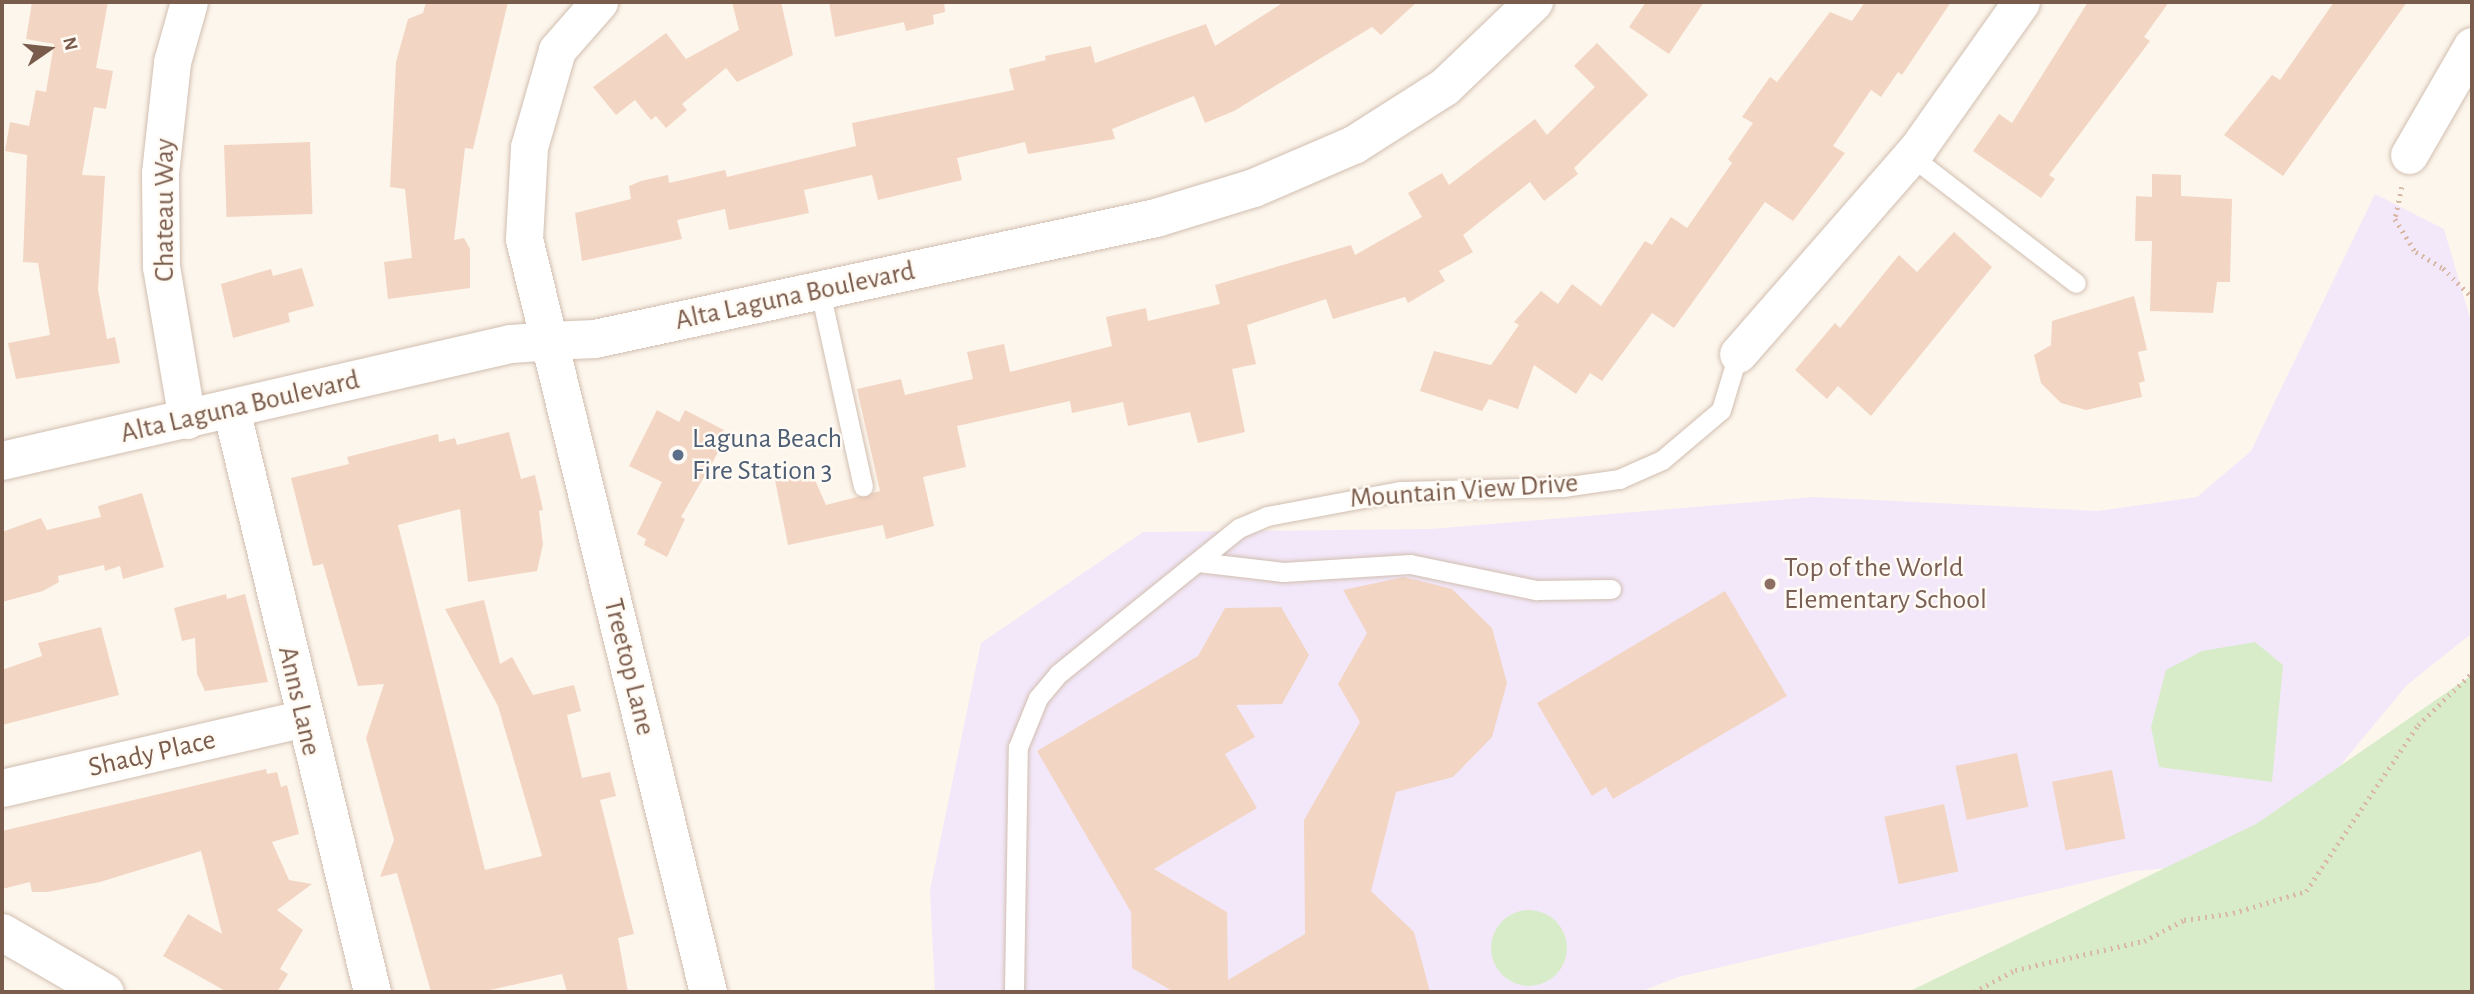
<!DOCTYPE html>
<style>
body{margin:0}
#map{position:relative;width:2474px;height:994px;overflow:hidden;background:#fdf6ec;font-family:"Alegreya Sans",sans-serif}
div>[style]{position:absolute}
[style*='--x']{left:calc(var(--x)*1px);top:calc(var(--y)*1px);width:calc(var(--w)*1px);rotate:calc(var(--a)*1deg)}
.education>*{inset:0;background:#f3e8fa}
.green>*{inset:0;background:#d8ecc9}
.round{border-radius:50%}
.building>*{inset:0;background:#f3d5c3;transform-origin:0 0}
.path>*{height:4.5px;margin-top:-2.25px;transform-origin:0;background:repeating-linear-gradient(90deg,#d9b8a5 0 2px,transparent 0 7px)}
.roads{filter:drop-shadow(0 0 2px #d1beb0) drop-shadow(0 0 2px #d1beb0)}
.service>*{height:19px;margin:-9.5px;padding:0 9.5px;transform-origin:9.5px;border-radius:9.5px;background:#fff}
.minor>*{height:37px;margin:-18.5px;padding:0 18.5px;transform-origin:18.5px;border-radius:18.5px;background:#fff}
.tertiary>*{height:38px;margin:-19px;padding:0 19px;transform-origin:19px;border-radius:19px;background:#fff}
.secondary>*{height:38px;margin:-19px;padding:0 19px;transform-origin:19px;border-radius:19px;background:#fff}
.dots>*{width:19px;height:19px;translate:-50% -50%;box-sizing:border-box;border:4px solid #fffaf3;border-radius:50%}
span{translate:-50% -50%;white-space:nowrap;text-align:center;line-height:1.15;-webkit-text-stroke:5px #fffaf3;paint-order:stroke}
.street-label{font-size:28px;color:#7a5c4d}
.service-label{font-size:28px;color:#4e5e75}
.left{translate:0 -50%;text-align:left}
.education-label{font-size:28px;color:#785e54}
.frame{position:absolute;inset:0;border:4px solid #7a5c4d;pointer-events:none}
.north{position:absolute;left:14px;top:14px;width:70px;height:70px;-webkit-text-stroke:5px #fffaf3;paint-order:stroke;rotate:76deg;font-size:19px;font-weight:700;line-height:28px;text-align:center;color:#7a5c4d}
.north::after{content:'';display:block;margin:auto;width:24px;height:32px;background:#7a5c4d;clip-path:polygon(50% 0,100% 100%,50% 72%,0 100%)}
</style>
<div id="map">
<div class="education">
<i style="clip-path:polygon(2375px 194px,2444px 229px,2472px 325px,2472px 633px,2407px 685px,2329px 779px,2226px 863px,2134px 871px,1678px 977px,1640px 992px,935px 992px,930px 890px,981px 643px,1143px 532px,1431px 529px,1813px 497px,2098px 511px,2197px 497px,2251px 451px)"></i>
</div>
<div class="green">
<i style="clip-path:polygon(2255px 642px,2283px 665px,2272px 782px,2159px 767px,2151px 727px,2166px 670px,2202px 651px)"></i>
<i style="clip-path:polygon(2472px 675px,2472px 992px,1908px 992px,2256px 824px)"></i>
<i class="round" style="left:1491px;top:910px;width:76px;height:76px"></i>
</div>
<div class="building">
<i style="clip-path:polygon(32px 2px,108px 2px,96px 68px,113px 71px,106px 109px,94px 107px,82px 175px,105px 176px,98px 290px,107px 339px,115px 337px,120px 363px,16px 379px,8px 343px,50px 335px,38px 263px,23px 262px,27px 155px,5px 151px,10px 122px,29px 126px,36px 90px,46px 92px,54px 44px,26px 39px)"></i>
<i style="clip-path:polygon(426px 2px,508px 2px,473px 149px,465px 148px,454px 240px,464px 238px,470px 249px,470px 288px,388px 299px,384px 262px,412px 258px,405px 189px,390px 187px,396px 62px,408px 19px,423px 13px)"></i>
<i style="clip-path:polygon(732px 2px,781px 2px,793px 55px,737px 82px,726px 68px,682px 104px,687px 110px,666px 128px,656px 116px,651px 120px,635px 100px,616px 115px,593px 87px,666px 33px,686px 59px,739px 30px)"></i>
<i style="clip-path:polygon(829px 2px,944px 2px,945px 12px,933px 15px,934px 24px,906px 31px,904px 22px,835px 37px)"></i>
<i style="clip-path:polygon(1284px 2px,1417px 2px,1381px 35px,1372px 27px,1234px 111px,1205px 123px,1194px 96px,1112px 129px,1115px 139px,1028px 154px,1025px 142px,957px 158px,962px 180px,878px 200px,872px 175px,804px 190px,809px 213px,729px 230px,725px 209px,677px 220px,682px 239px,582px 261px,575px 213px,631px 199px,629px 186px,641px 181px,668px 175px,669px 183px,725px 170px,727px 177px,856px 146px,852px 123px,1014px 90px,1009px 69px,1046px 60px,1045px 56px,1091px 46px,1095px 63px,1206px 24px,1215px 46px)"></i>
<i style="clip-path:polygon(1646px 2px,1704px 2px,1669px 54px,1629px 27px)"></i>
<i style="clip-path:polygon(1865px 2px,1951px 2px,1902px 75px,1898px 72px,1881px 97px,1871px 90px,1833px 146px,1845px 153px,1793px 221px,1765px 202px,1674px 328px,1652px 313px,1602px 381px,1590px 373px,1576px 394px,1534px 365px,1518px 409px,1489px 399px,1482px 411px,1420px 391px,1434px 351px,1491px 365px,1519px 325px,1514px 322px,1541px 291px,1558px 304px,1572px 284px,1601px 306px,1645px 241px,1652px 245px,1671px 217px,1687px 228px,1732px 163px,1728px 159px,1753px 123px,1742px 117px,1770px 77px,1777px 82px,1830px 12px,1852px 21px)"></i>
<i style="clip-path:polygon(2088px 2px,2169px 2px,2144px 37px,2150px 41px,2049px 175px,2055px 179px,2041px 198px,1973px 151px,1999px 114px,2012px 123px)"></i>
<i style="clip-path:polygon(2334px 2px,2407px 2px,2283px 176px,2224px 135px,2272px 75px,2280px 80px)"></i>
<i style="clip-path:polygon(1597px 43px,1648px 95px,1574px 168px,1578px 174px,1544px 201px,1530px 182px,1463px 235px,1473px 252px,1439px 271px,1445px 281px,1408px 303px,1405px 297px,1333px 319px,1326px 299px,1247px 325px,1256px 364px,1232px 369px,1245px 432px,1198px 443px,1190px 412px,1128px 426px,1123px 402px,1072px 413px,1070px 401px,957px 426px,966px 467px,923px 477px,934px 526px,886px 539px,883px 525px,788px 545px,775px 480px,811px 471px,826px 505px,880px 491px,857px 389px,901px 379px,905px 395px,973px 379px,967px 352px,1004px 344px,1010px 372px,1112px 346px,1106px 317px,1146px 308px,1148px 321px,1220px 304px,1215px 285px,1351px 245px,1355px 255px,1422px 217px,1408px 193px,1442px 173px,1449px 185px,1535px 119px,1547px 135px,1595px 87px,1574px 66px)"></i>
<i style="left:310px;top:142px;width:72px;height:86px;rotate:88deg"></i>
<i style="clip-path:polygon(2152px 174px,2181px 175px,2181px 196px,2232px 199px,2230px 282px,2217px 282px,2213px 313px,2150px 311px,2152px 241px,2135px 241px,2136px 196px,2152px 197px)"></i>
<i style="clip-path:polygon(1954px 232px,1992px 267px,1871px 416px,1838px 386px,1827px 399px,1795px 370px,1835px 323px,1840px 328px,1899px 255px,1917px 272px)"></i>
<i style="clip-path:polygon(302px 268px,314px 306px,288px 313px,290px 322px,233px 338px,221px 284px,271px 269px,273px 276px)"></i>
<i style="clip-path:polygon(2134px 296px,2147px 350px,2138px 352px,2145px 381px,2139px 383px,2142px 397px,2086px 410px,2061px 403px,2041px 383px,2034px 355px,2051px 345px,2052px 321px)"></i>
<i style="clip-path:polygon(657px 410px,679px 422px,685px 410px,724px 430px,716px 446px,720px 449px,681px 517px,685px 519px,667px 557px,644px 545px,646px 539px,637px 534px,662px 482px,629px 466px)"></i>
<i style="clip-path:polygon(509px 432px,521px 479px,535px 475px,543px 510px,539px 511px,543px 544px,537px 571px,468px 582px,460px 509px,398px 525px,485px 870px,542px 856px,498px 706px,445px 609px,484px 600px,500px 664px,512px 657px,533px 695px,574px 685px,581px 711px,567px 715px,582px 778px,610px 772px,616px 796px,600px 800px,634px 934px,618px 938px,628px 992px,567px 992px,562px 974px,481px 992px,431px 992px,397px 873px,380px 877px,394px 840px,366px 738px,384px 684px,358px 686px,323px 564px,313px 566px,291px 478px,349px 464px,347px 457px,438px 434px,439px 442px,455px 438px,457px 445px)"></i>
<i style="clip-path:polygon(142px 493px,164px 567px,123px 579px,120px 566px,105px 571px,104px 565px,58px 576px,59px 582px,43px 591px,2px 602px,2px 532px,41px 518px,47px 530px,101px 517px,98px 506px)"></i>
<i style="clip-path:polygon(1404px 577px,1452px 589px,1492px 628px,1507px 683px,1492px 737px,1453px 777px,1396px 792px,1371px 891px,1414px 932px,1430px 992px,1174px 992px,1132px 968px,1131px 912px,1037px 751px,1198px 656px,1225px 608px,1281px 607px,1309px 655px,1282px 704px,1236px 705px,1255px 737px,1225px 754px,1257px 808px,1154px 869px,1227px 912px,1228px 980px,1305px 934px,1304px 820px,1360px 722px,1338px 684px,1367px 633px,1343px 590px)"></i>
<i style="clip-path:polygon(1725px 591px,1787px 696px,1613px 799px,1606px 787px,1592px 796px,1537px 703px)"></i>
<i style="clip-path:polygon(226px 594px,227px 599px,245px 594px,268px 682px,205px 691px,197px 674px,195px 638px,182px 641px,174px 608px)"></i>
<i style="clip-path:polygon(101px 627px,119px 695px,2px 725px,2px 670px,42px 656px,38px 643px)"></i>
<i style="left:2017px;top:753px;width:55px;height:63px;rotate:78deg"></i>
<i style="clip-path:polygon(266px 769px,267px 774px,277px 772px,281px 787px,287px 785px,299px 834px,272px 842px,289px 880px,312px 884px,277px 910px,303px 930px,280px 969px,288px 974px,277px 992px,227px 992px,163px 956px,188px 914px,222px 934px,201px 851px,100px 882px,47px 892px,32px 892px,30px 882px,2px 889px,2px 831px)"></i>
<i style="left:2112px;top:770px;width:70px;height:61px;rotate:79deg"></i>
<i style="left:1944px;top:804px;width:69px;height:61px;rotate:78deg"></i>
</div>
<div class="path">
<i style="--x:2402;--y:187;--w:33;--a:102"></i>
<i style="--x:2395;--y:219;--w:39;--a:58"></i>
<i style="--x:2416;--y:252;--w:31;--a:31"></i>
<i style="--x:2443;--y:268;--w:41;--a:45"></i>
<i style="--x:1974;--y:992;--w:47;--a:-28.2"></i>
<i style="--x:2015;--y:970;--w:132;--a:-12.7"></i>
<i style="--x:2144;--y:941;--w:45;--a:-27.7"></i>
<i style="--x:2184;--y:920;--w:49;--a:-8.1"></i>
<i style="--x:2233;--y:913;--w:76;--a:-16.8"></i>
<i style="--x:2306;--y:891;--w:200;--a:-56"></i>
<i style="--x:2418;--y:725;--w:75;--a:-43.9"></i>
</div>
<div class="roads">
<div class="service">
<i style="--x:1911;--y:156;--w:208;--a:37.6"></i>
<i style="--x:820;--y:291;--w:200;--a:77.6"></i>
<i style="--x:1198;--y:562;--w:86;--a:6.7"></i>
<i style="--x:1283;--y:572;--w:127;--a:-3.6"></i>
<i style="--x:1410;--y:564;--w:129;--a:11.7"></i>
<i style="--x:1536;--y:590;--w:75;--a:-0.8"></i>
<i style="--x:1014;--y:992;--w:245;--a:-89.1"></i>
<i style="--x:1018;--y:747;--w:53;--a:-67.8"></i>
<i style="--x:1038;--y:698;--w:31;--a:-50"></i>
<i style="--x:1058;--y:674;--w:233;--a:-38.9"></i>
<i style="--x:1239;--y:528;--w:30;--a:-23"></i>
<i style="--x:1267;--y:516;--w:135;--a:-10.6"></i>
<i style="--x:1400;--y:491;--w:163;--a:-1.4"></i>
<i style="--x:1563;--y:487;--w:57;--a:-8.1"></i>
<i style="--x:1619;--y:479;--w:47;--a:-23.8"></i>
<i style="--x:1662;--y:460;--w:77;--a:-40.3"></i>
<i style="--x:1721;--y:410;--w:59;--a:-73.1"></i>
</div>
<div class="minor">
<i style="--x:599;--y:2;--w:64;--a:131.2"></i>
<i style="--x:557;--y:50;--w:101;--a:106.1"></i>
<i style="--x:529;--y:147;--w:92;--a:93.1"></i>
<i style="--x:524;--y:239;--w:775;--a:76.27"></i>
<i style="--x:2409;--y:155;--w:126;--a:-60"></i>
<i style="--x:1738;--y:354;--w:272;--a:-48.9"></i>
<i style="--x:1917;--y:149;--w:180;--a:-54.7"></i>
<i style="--x:231;--y:409;--w:600;--a:76.4"></i>
<i style="--x:187;--y:420;--w:155;--a:-99.6"></i>
<i style="--x:161;--y:267;--w:94;--a:-90.6"></i>
<i style="--x:160;--y:173;--w:112;--a:-83.8"></i>
<i style="--x:172;--y:62;--w:62;--a:-74.2"></i>
<i style="--x:2;--y:788;--w:308;--a:-13"></i>
<i style="--x:2;--y:932;--w:119;--a:30.2"></i>
</div>
<div class="tertiary">
<i style="--x:2;--y:461;--w:522;--a:-12.95"></i>
<i style="--x:511;--y:344;--w:39;--a:-4"></i>
</div>
<div class="secondary">
<i style="--x:550;--y:341;--w:45;--a:-2.5"></i>
<i style="--x:595;--y:339;--w:574;--a:-12.17"></i>
<i style="--x:1156;--y:218;--w:102;--a:-17"></i>
<i style="--x:1254;--y:188;--w:109;--a:-23.3"></i>
<i style="--x:1354;--y:145;--w:108;--a:-32.5"></i>
<i style="--x:1445;--y:87;--w:123;--a:-43.7"></i>
</div>
</div>
<div class="dots">
<i style="left:678px;top:455px;background:#5c6f8a"></i>
<i style="left:1770px;top:584px;background:#8d6e63"></i>
</div>
<div class="street-label">
<span style="left:165px;top:210px;rotate:-90deg">Chateau Way</span>
<span style="left:795px;top:296px;rotate:-12deg">Alta Laguna Boulevard</span>
<span style="left:240px;top:407px;rotate:-13deg">Alta Laguna Boulevard</span>
<span style="left:1464px;top:491px;rotate:-4deg">Mountain View Drive</span>
<span style="left:629px;top:667px;rotate:76deg">Treetop Lane</span>
<span style="left:299px;top:701px;rotate:77deg">Anns Lane</span>
<span style="left:152px;top:754px;rotate:-13deg">Shady Place</span>
</div>
<div class="service-label">
<span class="left" style="left:692px;top:455px">Laguna Beach<br>Fire Station 3</span>
</div>
<div class="education-label">
<span class="left" style="left:1784px;top:584px">Top of the World<br>Elementary School</span>
</div>
<div class="frame"></div>
<div class="north">N</div>
</div>
